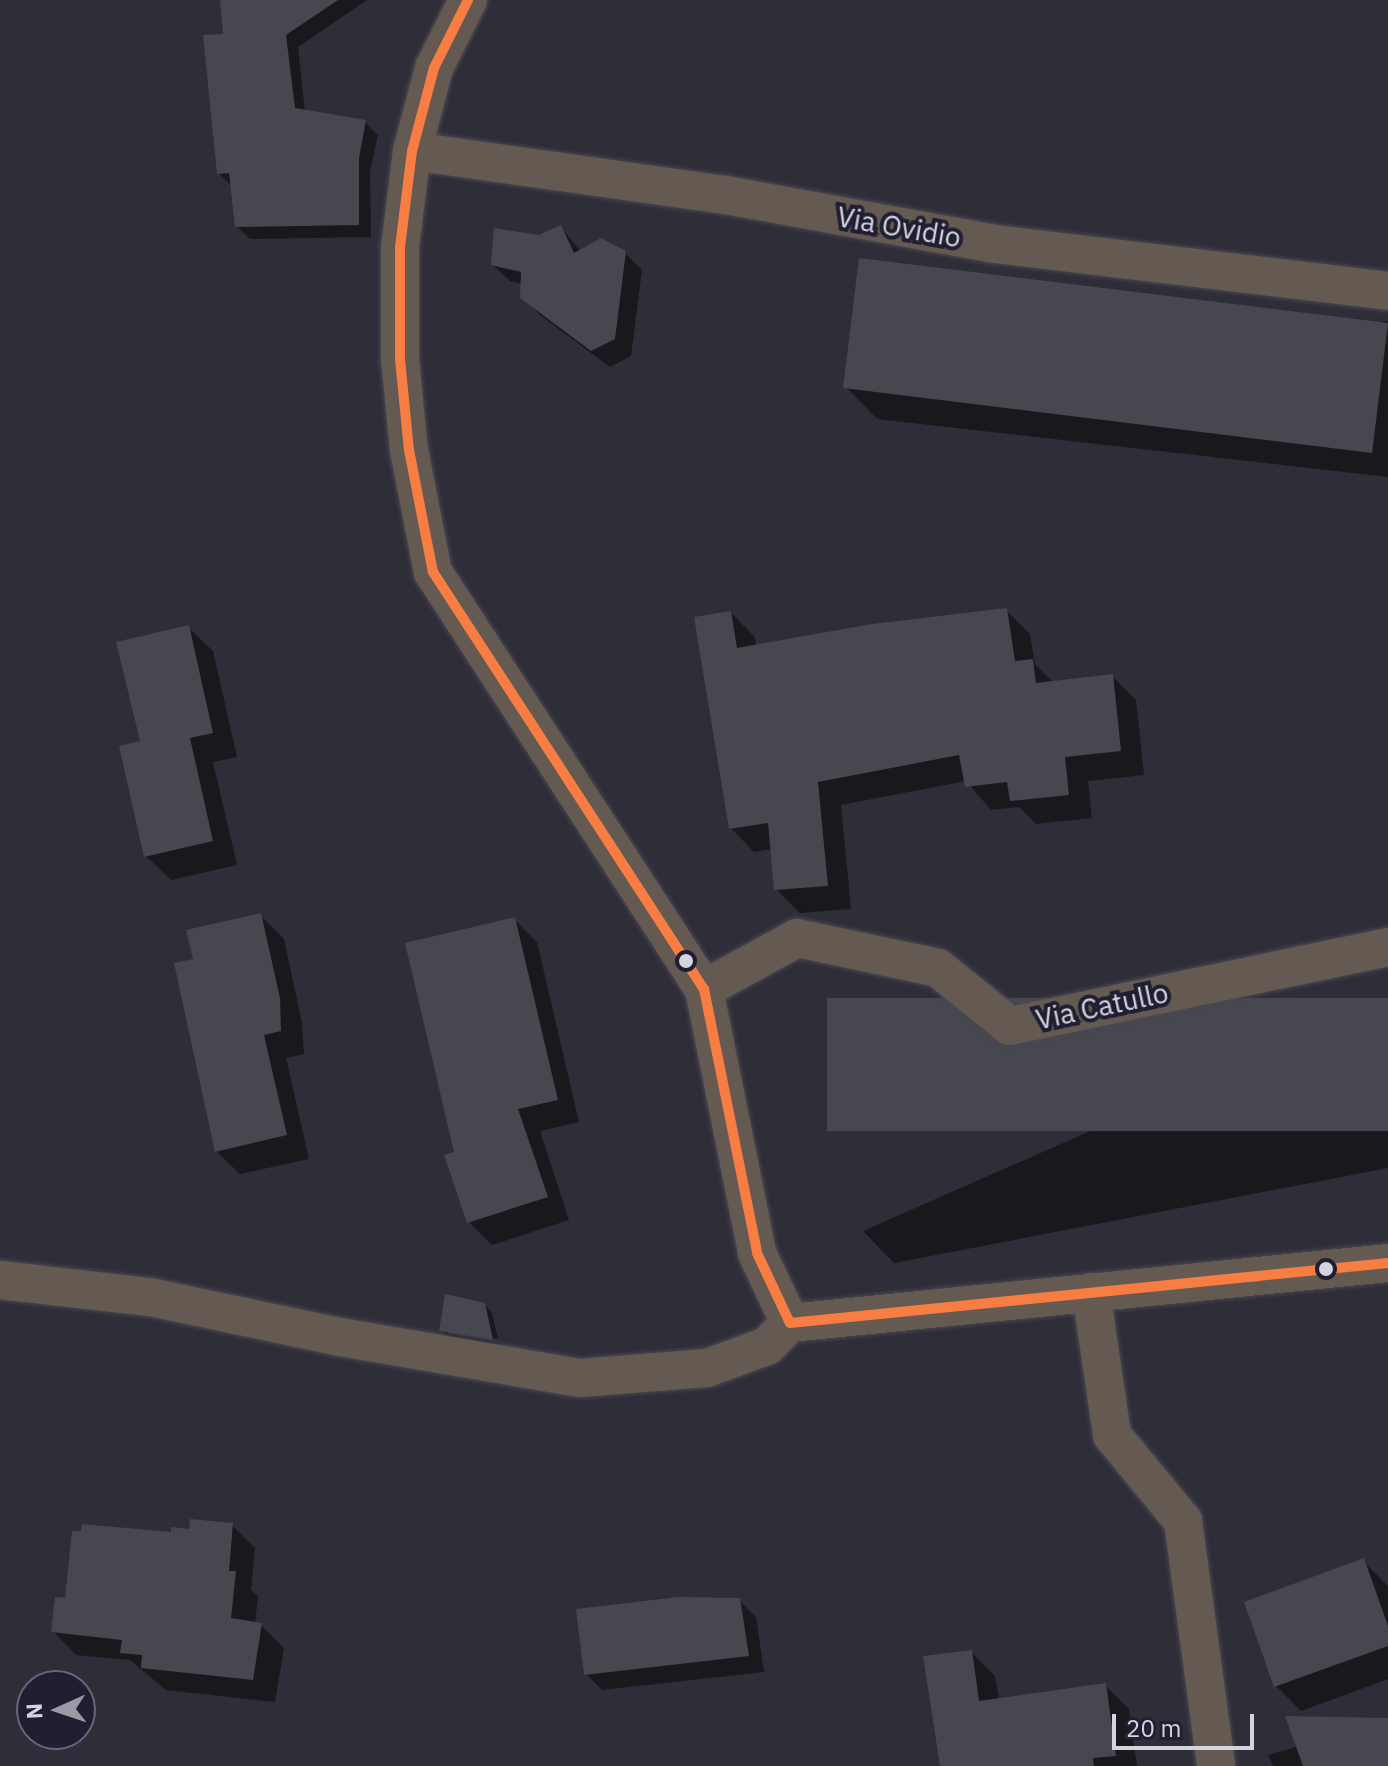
<!DOCTYPE html>
<style>
body{margin:0}
#map{position:relative;width:1388px;height:1766px;overflow:hidden;background:#2e2d38;font-family:"IBM Plex Sans",sans-serif}
div>[style]{position:absolute}
[style*='--x']{left:calc(var(--x)*1px);top:calc(var(--y)*1px);width:calc(var(--w)*1px);rotate:calc(var(--a)*1deg)}
.shadow>*{inset:0;background:#0007}
.building>*{inset:0;background:#474750;transform-origin:0 0}
.roads{filter:drop-shadow(0 0 2px #494952) drop-shadow(0 0 2px #494952)}
.minor>*{height:38px;margin:-19px;padding:0 19px;transform-origin:19px;border-radius:19px;background:#645a52}
.bus-1>*{height:10px;margin:-5px;padding:0 5px;transform-origin:5px;border-radius:5px;background:#f77d43}
.dots>*{width:22px;height:22px;translate:-50% -50%;box-sizing:border-box;border:4px solid #201f32;border-radius:50%}
span{translate:-50% -50%;white-space:nowrap;text-align:center;line-height:1.15;-webkit-text-stroke:8px #201f32;paint-order:stroke}
.street-label{font-size:28px;color:#d4d4e0}
.north{position:absolute;left:16px;top:1670px;width:80px;height:80px;box-sizing:border-box;background:#201f32;border:2px solid #686778;border-radius:50%;rotate:267deg;font-size:22px;font-weight:700;line-height:32px;text-align:center;color:#d4d4e0}
.north::after{content:'';display:block;margin:auto;width:28px;height:36px;background:#9a9aa5;clip-path:polygon(50% 0,100% 100%,50% 72%,0 100%)}
.scale{position:absolute;left:1112px;top:1714px;width:142px;height:36px;box-sizing:border-box;border:4px solid #d4d4e0;border-top:0;padding-left:10px;font-size:24px;line-height:28px;white-space:nowrap;color:#d4d4e0;-webkit-text-stroke:6px #201f32;paint-order:stroke}
</style>
<div id="map">
<div class="shadow">
<i style="clip-path:polygon(222px 0,367px 0,298px 47px,305px 112px,365px 122px,378px 135px,370px 172px,371px 237px,250px 239px,237px 227px,231px 185px,218px 173px,225px 35px)"></i>
<i style="clip-path:polygon(561px 227px,581px 252px,625px 253px,642px 270px,631px 356px,610px 367px,540px 315px,522px 297px,522px 284px,510px 281px,493px 265px)"></i>
<i style="clip-path:polygon(1388px 321px,1388px 477px,877px 419px,846px 387px)"></i>
<i style="clip-path:polygon(1006px 610px,1030px 634px,1035px 664px,1054px 683px,1112px 676px,1136px 700px,1144px 775px,1088px 781px,1092px 818px,1036px 824px,1019px 807px,991px 810px,966px 781px,841px 805px,851px 909px,800px 913px,776px 889px,772px 849px,754px 852px,731px 828px,731px 613px,755px 637px,756px 646px)"></i>
<i style="clip-path:polygon(188px 627px,213px 651px,237px 757px,213px 762px,237px 865px,171px 880px,146px 856px,142px 743px)"></i>
<i style="clip-path:polygon(260px 915px,284px 939px,302px 1023px,304px 1054px,286px 1058px,309px 1159px,240px 1174px,216px 1151px)"></i>
<i style="clip-path:polygon(514px 919px,537px 942px,579px 1122px,540px 1131px,569px 1220px,492px 1245px,469px 1222px,456px 1153px)"></i>
<i style="clip-path:polygon(1388px 1000px,1388px 1168px,894px 1263px,863px 1231px)"></i>
<i style="clip-path:polygon(484px 1304px,492px 1313px,498px 1339px,448px 1330px,448px 1334px,499px 1343px,499px 1347px,450px 1338px,441px 1330px)"></i>
<i style="clip-path:polygon(232px 1525px,255px 1548px,251px 1590px,258px 1596px,255px 1624px,261px 1625px,284px 1648px,275px 1702px,166px 1690px,130px 1660px,76px 1655px,54px 1632px,66px 1600px,173px 1534px)"></i>
<i style="clip-path:polygon(1363px 1561px,1388px 1586px,1388px 1679px,1301px 1711px,1276px 1686px)"></i>
<i style="clip-path:polygon(739px 1600px,756px 1617px,764px 1672px,602px 1690px,586px 1674px)"></i>
<i style="clip-path:polygon(971px 1652px,995px 1676px,999px 1700px,1105px 1685px,1129px 1709px,1137px 1766px,942px 1766px)"></i>
<i style="clip-path:polygon(1388px 1720px,1388px 1766px,1273px 1766px,1268px 1755px)"></i>
</div>
<div class="building">
<i style="clip-path:polygon(220px 0,338px 0,286px 35px,295px 108px,366px 120px,359px 158px,359px 225px,235px 227px,229px 173px,217px 174px,203px 35px,223px 34px)"></i>
<i style="clip-path:polygon(561px 225px,574px 253px,601px 238px,626px 251px,615px 339px,591px 351px,520px 298px,521px 272px,491px 265px,494px 228px,539px 235px)"></i>
<i style="left:859px;top:258px;width:533px;height:131px;rotate:7deg"></i>
<i style="clip-path:polygon(1007px 608px,1015px 661px,1033px 659px,1036px 683px,1113px 674px,1121px 751px,1065px 757px,1069px 795px,1010px 801px,1007px 782px,965px 787px,959px 755px,818px 782px,828px 886px,774px 890px,768px 823px,729px 829px,694px 617px,731px 611px,737px 648px,872px 624px)"></i>
<i style="clip-path:polygon(189px 625px,213px 733px,190px 738px,213px 841px,144px 857px,119px 746px,140px 741px,116px 642px)"></i>
<i style="clip-path:polygon(261px 913px,280px 998px,281px 1031px,264px 1035px,287px 1135px,215px 1152px,174px 963px,193px 959px,186px 930px)"></i>
<i style="clip-path:polygon(515px 917px,558px 1100px,518px 1109px,548px 1197px,467px 1223px,444px 1155px,454px 1152px,405px 943px)"></i>
<i style="left:1388px;top:998px;width:133px;height:561px;rotate:90deg"></i>
<i style="clip-path:polygon(445px 1294px,485px 1303px,493px 1340px,439px 1331px)"></i>
<i style="clip-path:polygon(190px 1519px,233px 1523px,229px 1571px,236px 1571px,231px 1618px,262px 1623px,253px 1680px,141px 1668px,142px 1655px,120px 1653px,122px 1640px,51px 1632px,55px 1597px,65px 1598px,72px 1531px,81px 1531px,82px 1524px,171px 1532px,171px 1527px,189px 1529px)"></i>
<i style="clip-path:polygon(1364px 1558px,1388px 1626px,1388px 1646px,1274px 1687px,1244px 1602px)"></i>
<i style="clip-path:polygon(678px 1597px,740px 1598px,749px 1656px,584px 1675px,576px 1609px)"></i>
<i style="clip-path:polygon(972px 1650px,979px 1701px,1106px 1683px,1116px 1756px,1093px 1758px,1094px 1766px,940px 1766px,923px 1656px)"></i>
<i style="clip-path:polygon(1285px 1716px,1388px 1718px,1388px 1766px,1303px 1766px)"></i>
</div>
<div class="roads">
<div class="minor">
<i style="--x:468;--y:0;--w:76;--a:116.6"></i>
<i style="--x:434;--y:68;--w:86;--a:104.8"></i>
<i style="--x:412;--y:151;--w:97;--a:97.1"></i>
<i style="--x:400;--y:247;--w:112;--a:90"></i>
<i style="--x:400;--y:359;--w:91;--a:84.4"></i>
<i style="--x:409;--y:450;--w:124;--a:78.9"></i>
<i style="--x:433;--y:572;--w:497;--a:57"></i>
<i style="--x:704;--y:989;--w:269;--a:78.6"></i>
<i style="--x:757;--y:1253;--w:77;--a:64.8"></i>
<i style="--x:412;--y:151;--w:317;--a:8"></i>
<i style="--x:726;--y:195;--w:273;--a:10.3"></i>
<i style="--x:995;--y:244;--w:396;--a:6.8"></i>
<i style="--x:704;--y:989;--w:106;--a:-28.7"></i>
<i style="--x:797;--y:938;--w:144;--a:12"></i>
<i style="--x:938;--y:968;--w:92;--a:38.9"></i>
<i style="--x:1010;--y:1026;--w:386;--a:-11.8"></i>
<i style="--x:0;--y:1280;--w:151;--a:6.5"></i>
<i style="--x:150;--y:1297;--w:194;--a:11.9"></i>
<i style="--x:340;--y:1337;--w:243;--a:9.7"></i>
<i style="--x:580;--y:1378;--w:127;--a:-4.5"></i>
<i style="--x:707;--y:1368;--w:64;--a:-20.1"></i>
<i style="--x:767;--y:1346;--w:33;--a:-45"></i>
<i style="--x:1091;--y:1292;--w:145;--a:81.6"></i>
<i style="--x:1112;--y:1435;--w:112;--a:50.5"></i>
<i style="--x:1183;--y:1521;--w:247;--a:82.3"></i>
<i style="--x:790;--y:1323;--w:601;--a:-5.73"></i>
</div>
</div>
<div class="bus-1">
<i style="--x:468;--y:0;--w:76;--a:116.6"></i>
<i style="--x:434;--y:68;--w:86;--a:104.8"></i>
<i style="--x:412;--y:151;--w:97;--a:97.1"></i>
<i style="--x:400;--y:247;--w:112;--a:90"></i>
<i style="--x:400;--y:359;--w:91;--a:84.4"></i>
<i style="--x:409;--y:450;--w:124;--a:78.9"></i>
<i style="--x:433;--y:572;--w:497;--a:57"></i>
<i style="--x:704;--y:989;--w:269;--a:78.6"></i>
<i style="--x:757;--y:1253;--w:77;--a:64.8"></i>
<i style="--x:790;--y:1323;--w:601;--a:-5.73"></i>
</div>
<div class="dots">
<i style="left:686px;top:961px;background:#d4d4e0"></i>
<i style="left:1326px;top:1269px;background:#d4d4e0"></i>
</div>
<div class="street-label">
<span style="left:899px;top:227px;rotate:10deg">Via Ovidio</span>
<span style="left:1102px;top:1006px;rotate:-12deg">Via Catullo</span>
</div>
<div class="north">N</div>
<div class="scale">20 m</div>
</div>
